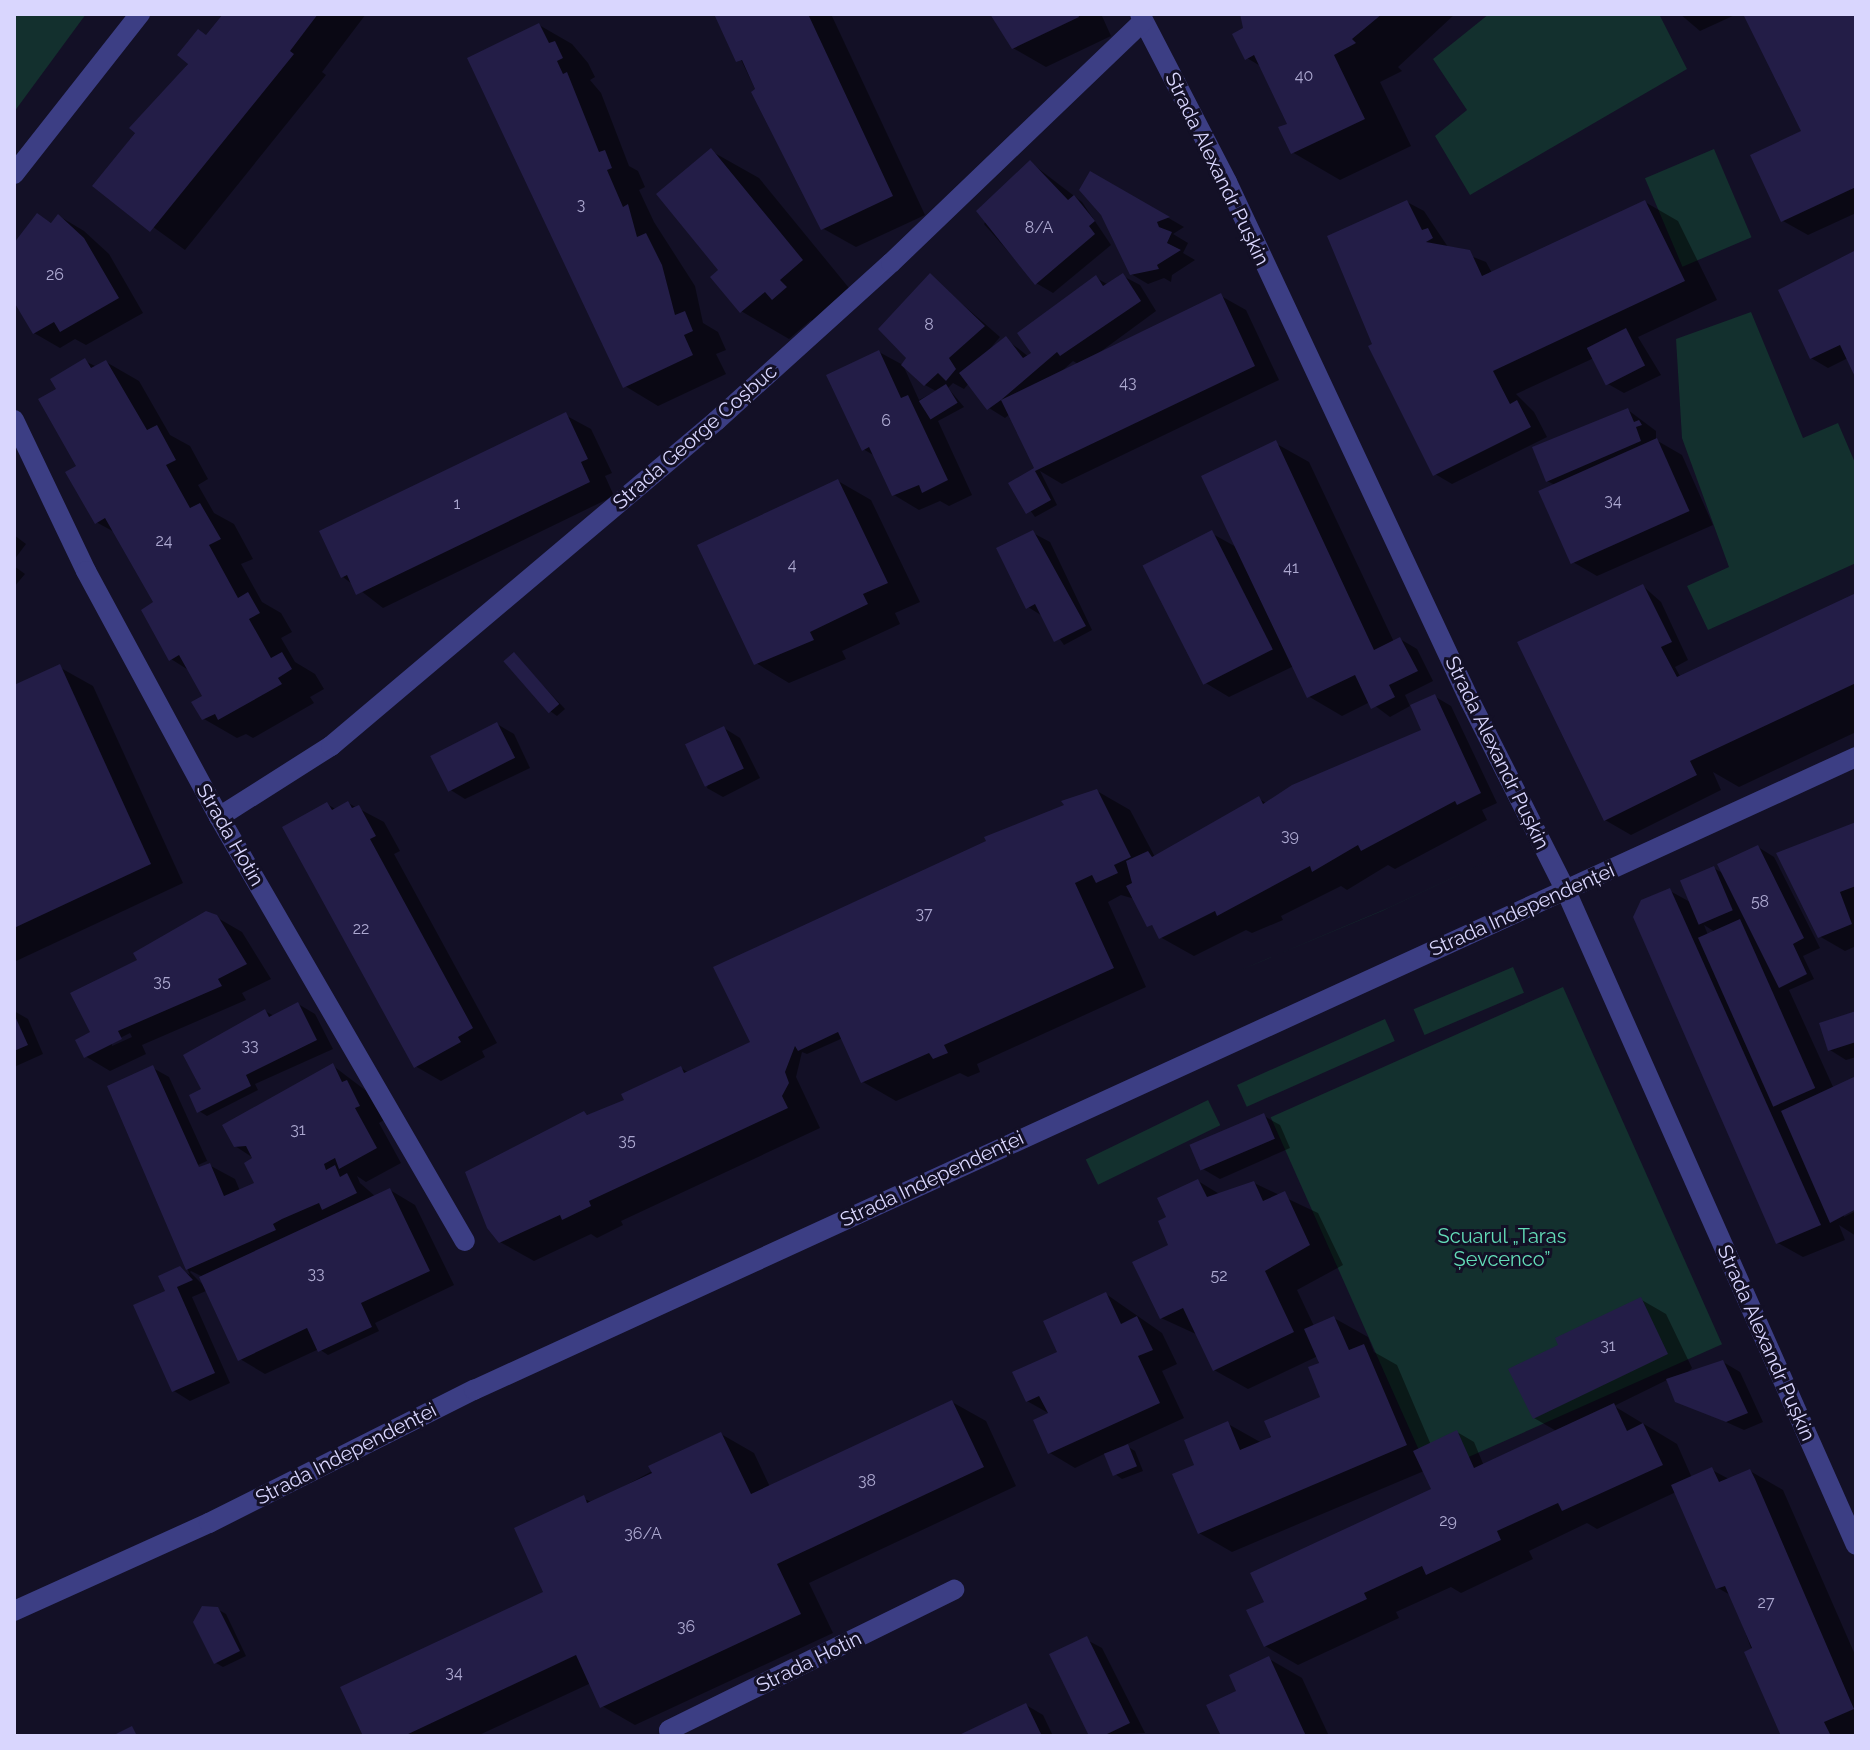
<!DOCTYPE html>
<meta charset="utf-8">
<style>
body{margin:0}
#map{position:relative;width:1870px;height:1750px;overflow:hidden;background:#131026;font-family:Raleway,sans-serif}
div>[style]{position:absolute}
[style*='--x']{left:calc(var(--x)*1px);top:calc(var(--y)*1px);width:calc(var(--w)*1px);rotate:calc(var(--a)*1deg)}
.green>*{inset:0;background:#13302e;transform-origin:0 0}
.shadow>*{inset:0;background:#0007}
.building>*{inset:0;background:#231d47;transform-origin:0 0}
.minor>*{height:20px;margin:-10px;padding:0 10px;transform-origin:10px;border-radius:10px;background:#3c3e84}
span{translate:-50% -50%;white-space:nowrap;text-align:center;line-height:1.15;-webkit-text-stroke:6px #131026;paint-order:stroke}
.number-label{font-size:16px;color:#aca8d0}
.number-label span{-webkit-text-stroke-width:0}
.street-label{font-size:20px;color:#d9d6fe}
.park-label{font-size:20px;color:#63ddb8}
.frame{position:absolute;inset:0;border:16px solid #d9d6fe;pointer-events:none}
</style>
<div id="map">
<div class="green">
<i style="clip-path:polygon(14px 14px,86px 14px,14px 112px)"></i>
<i style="clip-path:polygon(1489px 14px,1659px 14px,1687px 69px,1470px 195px,1435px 136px,1467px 110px,1433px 59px)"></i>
<i style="left:1714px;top:149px;width:96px;height:75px;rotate:67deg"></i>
<i style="clip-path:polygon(1751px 312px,1803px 438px,1838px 423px,1856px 465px,1856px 563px,1708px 630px,1687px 586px,1729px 567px,1682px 438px,1676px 339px)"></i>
<i style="clip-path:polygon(1533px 840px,1388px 908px,1236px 972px,1382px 911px)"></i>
<i style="left:1513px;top:967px;width:28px;height:108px;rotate:67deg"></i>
<i style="left:1563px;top:987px;width:391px;height:320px;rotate:66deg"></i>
<i style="left:1385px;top:1019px;width:24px;height:162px;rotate:66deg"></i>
<i style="left:1208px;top:1100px;width:28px;height:136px;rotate:64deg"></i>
</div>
<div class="shadow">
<i style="clip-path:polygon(226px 14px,366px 14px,322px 72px,326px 75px,185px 250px,95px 185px)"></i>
<i style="clip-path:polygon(719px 14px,831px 14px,925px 215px,856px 247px,822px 228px)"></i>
<i style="clip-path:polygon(993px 14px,1107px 14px,1102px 16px,1111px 36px,1046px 67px,1013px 48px)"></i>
<i style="clip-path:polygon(1242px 14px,1455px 14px,1398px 67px,1402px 71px,1380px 82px,1411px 146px,1340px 180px,1292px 152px,1289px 125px,1262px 67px,1247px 58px)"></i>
<i style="clip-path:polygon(1680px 14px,1737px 14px,1700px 31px)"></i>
<i style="clip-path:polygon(1746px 14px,1856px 14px,1856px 213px,1808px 235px,1783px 221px,1806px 130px)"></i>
<i style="clip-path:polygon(539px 25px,572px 44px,588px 63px,595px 77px,590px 80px,601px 93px,629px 166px,638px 171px,645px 187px,639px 190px,654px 222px,695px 286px,703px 323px,718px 332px,726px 350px,716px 354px,726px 374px,658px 406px,625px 386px)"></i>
<i style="clip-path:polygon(711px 151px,759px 178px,849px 288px,826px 308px,833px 315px,820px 326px,811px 320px,789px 339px,741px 311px,721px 270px)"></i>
<i style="clip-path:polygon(1031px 163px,1082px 202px,1111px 245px,1053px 293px,1036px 283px,984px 224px)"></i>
<i style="clip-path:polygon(1091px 173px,1184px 227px,1173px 234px,1188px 243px,1183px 253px,1195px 260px,1172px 275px,1171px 282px,1164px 278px,1148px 284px,1131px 274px)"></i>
<i style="clip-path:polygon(1407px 202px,1424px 211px,1448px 247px,1486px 262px,1492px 273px,1645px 202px,1678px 221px,1717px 300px,1638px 337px,1661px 375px,1624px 393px,1608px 384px,1594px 358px,1516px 394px,1534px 412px,1547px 437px,1452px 484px,1435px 474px,1375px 345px)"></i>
<i style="clip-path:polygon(38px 215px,53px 224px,59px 216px,84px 231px,109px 254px,143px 313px,86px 345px,75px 339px,60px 348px,34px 333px,14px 295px,14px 246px)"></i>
<i style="clip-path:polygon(1856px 252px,1856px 374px,1848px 358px,1828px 368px,1811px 358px)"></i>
<i style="clip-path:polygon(evenodd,930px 276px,1000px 337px,982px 358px,1006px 339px,1029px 357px,1096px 278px,1109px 285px,1123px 276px,1140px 285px,1156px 311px,1092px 358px,1221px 296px,1246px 310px,1279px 380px,1062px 484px,1040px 471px,1057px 505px,1035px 517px,1011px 484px,1037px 469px,1010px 414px,1005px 418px,989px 408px,969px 383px,964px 389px,953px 383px,948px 388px,964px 407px,938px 421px,972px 495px,949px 506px,940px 501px,919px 510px,894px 495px,875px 456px,863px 449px,879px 352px,903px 365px,919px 400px,936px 391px,925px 385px,908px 358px,930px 276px,1073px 361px,1078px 364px,1062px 371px,1073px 361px)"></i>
<i style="clip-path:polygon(85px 361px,97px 367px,106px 362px,139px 381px,170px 435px,190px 446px,208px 479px,198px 485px,214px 513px,234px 524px,253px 559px,241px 564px,262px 602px,281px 613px,292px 632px,281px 638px,295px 662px,315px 674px,324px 689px,310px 697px,314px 703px,253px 738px,246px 734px,237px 738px,204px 719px,205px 696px,190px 671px,171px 659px,156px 603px,116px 533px,96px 522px,59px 390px)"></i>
<i style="clip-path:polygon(1628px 410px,1656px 431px,1656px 440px,1682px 455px,1713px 525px,1597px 576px,1571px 561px,1555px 485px,1547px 481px)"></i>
<i style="clip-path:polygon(565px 415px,591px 429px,612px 473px,605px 476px,614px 496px,383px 608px,343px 577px)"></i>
<i style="clip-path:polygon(1275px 443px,1309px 462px,1394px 642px,1400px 639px,1417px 649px,1433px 681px,1405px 695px,1410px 706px,1390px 717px,1370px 702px,1342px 716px,1308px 696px,1294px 666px,1229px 697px,1204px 682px,1211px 533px,1238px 548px)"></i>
<i style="clip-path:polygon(838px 481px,871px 500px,920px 602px,895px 613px,900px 624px,842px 651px,846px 659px,789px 683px,756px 663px)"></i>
<i style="clip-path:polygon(1033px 533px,1050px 542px,1092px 630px,1064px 645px,1044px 617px,1028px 607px)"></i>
<i style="clip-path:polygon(14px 535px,26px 544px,14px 560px)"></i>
<i style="clip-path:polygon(14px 566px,25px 574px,14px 587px)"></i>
<i style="clip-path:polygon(1643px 586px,1661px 602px,1688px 660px,1675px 667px,1681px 678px,1856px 596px,1856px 732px,1739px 787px,1713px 772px,1721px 790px,1631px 835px,1605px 820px)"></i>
<i style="clip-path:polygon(514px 655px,565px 709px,557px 716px,550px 711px)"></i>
<i style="clip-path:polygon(59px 667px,93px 686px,183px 883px,14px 962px,14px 687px)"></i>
<i style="clip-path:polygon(1434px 696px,1451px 706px,1497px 803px,1482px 810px,1487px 820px,1395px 869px,1388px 865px,1347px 890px,1341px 886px,1281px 916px,1283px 920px,1252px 933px,1246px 930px,1194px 956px,1160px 937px,1135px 899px,1121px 895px,1108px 902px,1146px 987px,977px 1064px,980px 1072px,968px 1077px,960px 1073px,896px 1101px,863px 1082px,843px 1038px,807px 1054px,802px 1052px,796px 1077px,820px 1128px,621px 1221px,623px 1225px,597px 1238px,591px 1234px,534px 1261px,500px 1242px,584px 1113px,590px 1116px,626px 1102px,681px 1068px,689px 1073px,753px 1043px,1066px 806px,1097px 791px,1130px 810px,1155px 857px,1259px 799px,1268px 804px,1424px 731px)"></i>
<i style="clip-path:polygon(497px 724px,514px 734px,530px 768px,465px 799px,449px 789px)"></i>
<i style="clip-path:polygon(724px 728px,740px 738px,760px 778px,723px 797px,707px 788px)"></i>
<i style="clip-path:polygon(348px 803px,384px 822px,400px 851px,394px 854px,497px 1043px,482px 1051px,485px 1057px,441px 1081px,415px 1066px,327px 804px,337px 810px)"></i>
<i style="clip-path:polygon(1856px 824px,1856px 946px,1845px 951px,1819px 936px)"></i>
<i style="clip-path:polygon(evenodd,1758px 847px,1774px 857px,1820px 948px,1803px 956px,1814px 979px,1789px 990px,1834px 1089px,1856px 1079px,1856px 1206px,1844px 1213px,1844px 1217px,1856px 1211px,1856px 1236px,1839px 1225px,1845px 1240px,1803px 1257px,1778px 1243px,1670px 891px,1692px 903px,1714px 868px,1724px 874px,1758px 847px,1704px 925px,1715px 932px,1708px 935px,1704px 925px)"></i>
<i style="clip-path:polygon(evenodd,216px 917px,242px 932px,271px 979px,242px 993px,246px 1000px,142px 1045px,146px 1054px,110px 1071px,85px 1056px,92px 1033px,140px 961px,216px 917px,130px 1033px,132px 1037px,112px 1046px,112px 1042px,130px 1033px)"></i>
<i style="clip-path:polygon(298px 1004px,315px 1014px,333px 1049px,255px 1084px,258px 1090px,207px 1116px,199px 1111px,204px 1091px,265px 1011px,274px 1016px)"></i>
<i style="clip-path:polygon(14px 1011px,28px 1019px,43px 1054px,14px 1067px)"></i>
<i style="clip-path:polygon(1856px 1014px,1856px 1057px,1846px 1060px,1830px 1050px)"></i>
<i style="clip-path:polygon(evenodd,332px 1065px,373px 1096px,384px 1120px,379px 1123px,401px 1163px,366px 1182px,357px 1176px,360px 1183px,376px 1197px,390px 1190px,415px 1205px,454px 1285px,375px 1323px,379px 1331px,328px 1355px,319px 1349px,265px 1374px,240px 1359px,206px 1291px,192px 1297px,230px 1383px,190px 1401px,174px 1391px,168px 1292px,180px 1269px,190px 1275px,153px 1190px,153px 1068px,169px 1077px,209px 1165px,235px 1179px,240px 1191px,256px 1184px,255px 1159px,235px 1146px,332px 1065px,207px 1161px,209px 1164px,162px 1181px,207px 1161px,332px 1065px,191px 1271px,201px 1276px,206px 1288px,190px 1272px,191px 1271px)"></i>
<i style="clip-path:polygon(1264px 1116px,1280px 1125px,1290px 1148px,1220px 1179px,1203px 1169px)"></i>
<i style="clip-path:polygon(1198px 1181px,1221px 1195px,1254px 1183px,1318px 1213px,1343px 1265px,1297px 1290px,1314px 1326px,1334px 1318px,1368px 1337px,1374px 1352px,1397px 1365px,1431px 1445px,1457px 1432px,1474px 1442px,1484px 1466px,1558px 1432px,1534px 1418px,1561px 1346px,1640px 1299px,1666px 1314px,1692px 1368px,1685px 1375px,1723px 1362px,1740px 1372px,1763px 1422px,1744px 1430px,1677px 1400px,1669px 1379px,1614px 1406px,1677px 1444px,1692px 1478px,1712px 1470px,1729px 1479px,1750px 1471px,1783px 1490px,1856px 1657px,1856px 1736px,1783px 1736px,1732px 1596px,1718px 1588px,1676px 1492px,1597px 1529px,1587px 1523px,1529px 1551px,1533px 1559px,1461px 1593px,1451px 1587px,1396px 1612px,1399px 1618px,1298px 1665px,1265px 1646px,1266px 1603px,1435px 1489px,1424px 1471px,1232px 1552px,1199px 1533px,1228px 1424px,1262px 1443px,1323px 1398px,1318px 1356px,1248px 1389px,1214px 1370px,1198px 1335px,1161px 1318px,1171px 1246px,1168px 1218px)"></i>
<i style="clip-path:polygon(1106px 1294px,1162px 1333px,1177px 1364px,1162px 1371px,1184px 1418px,1125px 1445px,1135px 1451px,1143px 1471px,1122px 1479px,1115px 1474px,1106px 1453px,1075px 1468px,1050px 1453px,1050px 1414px,1027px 1401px)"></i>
<i style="clip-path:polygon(952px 1402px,986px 1421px,1016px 1486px,809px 1583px,833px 1633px,635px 1725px,602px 1706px,591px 1683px,477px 1736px,365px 1736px,546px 1593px,583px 1498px,593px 1503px,721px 1434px,754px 1453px,770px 1487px)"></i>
<i style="clip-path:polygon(217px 1609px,226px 1614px,246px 1656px,223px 1667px,216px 1663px)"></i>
<i style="clip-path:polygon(1085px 1639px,1102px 1648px,1145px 1733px,1091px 1736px)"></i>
<i style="clip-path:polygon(1269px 1659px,1302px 1678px,1329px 1736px,1223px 1736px)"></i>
<i style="clip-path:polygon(1026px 1705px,1043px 1715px,1053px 1736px,962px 1736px)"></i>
</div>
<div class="building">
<i style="clip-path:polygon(223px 14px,318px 14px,290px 51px,294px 54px,150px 232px,92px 186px,135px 133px,129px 128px,188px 64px,177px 55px,198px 29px,206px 35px)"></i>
<i style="clip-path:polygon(714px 14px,808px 14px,893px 196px,821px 230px,751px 92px,755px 89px,742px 60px,736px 62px)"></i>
<i style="clip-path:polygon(990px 14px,1078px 14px,1079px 17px,1012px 49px)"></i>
<i style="clip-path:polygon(1240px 14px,1382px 14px,1352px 39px,1356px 43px,1334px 55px,1365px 119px,1291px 154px,1278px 127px,1287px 124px,1254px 55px,1245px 60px,1232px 34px,1243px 28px)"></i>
<i style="clip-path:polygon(1743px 14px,1856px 14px,1856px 187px,1781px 222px,1750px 155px,1801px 131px)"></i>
<i style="clip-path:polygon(539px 23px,549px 43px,555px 41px,563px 58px,557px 61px,563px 74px,567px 72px,599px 152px,605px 150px,612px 168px,607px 170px,623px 207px,628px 204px,637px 237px,646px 233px,662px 265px,675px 315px,685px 311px,693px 331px,684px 335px,693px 355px,623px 388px,467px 58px)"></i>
<i style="clip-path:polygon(711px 148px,803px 260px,780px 280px,787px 287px,772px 300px,765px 292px,740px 313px,710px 277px,718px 270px,656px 194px)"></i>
<i style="clip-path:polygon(1030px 160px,1068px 200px,1074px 195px,1095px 221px,1089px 226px,1095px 234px,1035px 285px,976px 211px)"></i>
<i style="clip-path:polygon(1090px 171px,1170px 217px,1157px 222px,1159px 227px,1172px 232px,1167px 243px,1181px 250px,1157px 265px,1159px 269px,1130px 275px,1101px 215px,1079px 190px)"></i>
<i style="clip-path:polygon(1407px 200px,1422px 230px,1428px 228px,1433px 238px,1426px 242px,1470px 250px,1482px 276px,1645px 200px,1685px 281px,1493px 371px,1510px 404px,1517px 400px,1531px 427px,1433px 476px,1368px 346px,1372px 344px,1327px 236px)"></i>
<i style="clip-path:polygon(37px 213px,51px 223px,58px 214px,84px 238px,119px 298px,60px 332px,54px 322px,33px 334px,14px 302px,14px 243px)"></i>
<i style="clip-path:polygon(1856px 250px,1856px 379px,1840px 345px,1810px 359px,1778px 290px)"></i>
<i style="clip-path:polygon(930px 273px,985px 326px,949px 358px,956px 369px,946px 381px,938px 373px,924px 386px,901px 365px,906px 358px,878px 329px)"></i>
<i style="clip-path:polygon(1123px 273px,1141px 301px,1060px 356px,1057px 352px,1001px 400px,1221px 293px,1255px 366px,1035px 471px,1051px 500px,1026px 514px,1008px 483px,1034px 468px,1001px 400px,987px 410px,959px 373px,1006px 336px,1023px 358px,1031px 353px,1017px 333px,1096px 275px,1103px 286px)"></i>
<i style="left:1626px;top:328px;width:42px;height:44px;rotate:63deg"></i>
<i style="clip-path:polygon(879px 350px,901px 398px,908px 395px,948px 480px,922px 493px,919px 485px,892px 496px,869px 447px,862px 451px,826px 375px)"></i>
<i style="clip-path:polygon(85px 358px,91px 368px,106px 360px,147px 430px,157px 425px,176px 460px,166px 465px,190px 508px,200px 503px,221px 539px,209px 545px,238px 598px,248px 592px,260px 613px,249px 619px,271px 658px,282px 652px,292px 669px,278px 678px,282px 684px,218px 720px,215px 714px,202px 720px,191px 702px,202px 696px,179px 655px,169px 661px,141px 610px,153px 602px,105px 518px,95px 524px,65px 472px,76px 466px,38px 399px,56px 389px,50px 379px)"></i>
<i style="left:946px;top:384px;width:22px;height:32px;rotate:58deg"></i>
<i style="clip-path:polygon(1628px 408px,1634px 422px,1639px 420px,1642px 425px,1636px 427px,1641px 441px,1546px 482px,1532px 447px)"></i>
<i style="clip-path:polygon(566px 412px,588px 459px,581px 462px,590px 482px,356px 595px,347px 575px,341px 578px,319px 531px)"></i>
<i style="left:1657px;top:438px;width:80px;height:130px;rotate:66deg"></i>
<i style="clip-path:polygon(1276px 440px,1374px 650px,1400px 637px,1418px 671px,1389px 685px,1395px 697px,1371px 709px,1355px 675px,1307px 698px,1201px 476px)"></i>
<i style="clip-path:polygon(838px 479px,888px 583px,863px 594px,868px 604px,810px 632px,814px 640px,754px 665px,697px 545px)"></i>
<i style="clip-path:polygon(1033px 530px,1086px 626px,1054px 642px,1035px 604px,1026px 609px,996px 548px)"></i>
<i style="left:1212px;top:530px;width:134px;height:78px;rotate:63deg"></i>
<i style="clip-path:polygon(1643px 584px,1672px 642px,1661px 647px,1677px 677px,1856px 593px,1856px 683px,1690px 761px,1697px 775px,1604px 821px,1517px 642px)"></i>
<i style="left:514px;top:652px;width:69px;height:14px;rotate:49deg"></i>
<i style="clip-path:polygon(60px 664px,151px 864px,14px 928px,14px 685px)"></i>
<i style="clip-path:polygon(1435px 694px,1481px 793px,1457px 805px,1455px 801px,1361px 851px,1358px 845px,1312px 872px,1310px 866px,1217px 916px,1215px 911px,1159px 939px,1152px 925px,1147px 927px,1126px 886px,1132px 883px,1126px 861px,1148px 851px,1152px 857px,1259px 796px,1263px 804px,1292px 785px,1421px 730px,1410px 705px)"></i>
<i style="left:497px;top:722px;width:40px;height:75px;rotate:63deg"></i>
<i style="left:724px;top:726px;width:47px;height:43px;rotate:65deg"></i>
<i style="clip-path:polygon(1097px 789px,1131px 857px,1114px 865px,1118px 873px,1096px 883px,1092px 875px,1075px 883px,1114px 968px,944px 1045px,948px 1053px,933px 1059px,929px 1053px,861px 1083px,838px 1032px,798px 1051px,795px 1046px,785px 1072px,789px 1083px,782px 1096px,788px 1108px,589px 1201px,591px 1206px,562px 1220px,560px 1215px,499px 1243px,487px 1228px,465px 1172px,584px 1111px,587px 1115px,624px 1100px,621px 1094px,681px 1066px,684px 1073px,750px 1042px,713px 967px,986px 841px,984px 837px,1064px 805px,1061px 801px)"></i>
<i style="clip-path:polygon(348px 801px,352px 808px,359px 805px,376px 836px,370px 839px,473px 1028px,458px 1037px,461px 1042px,414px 1068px,282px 827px,327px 802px,332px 810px)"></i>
<i style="clip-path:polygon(1856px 822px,1856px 886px,1840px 892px,1852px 924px,1818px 938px,1776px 853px)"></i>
<i style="clip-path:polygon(1758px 845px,1804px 938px,1793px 944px,1807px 974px,1779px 988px,1717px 864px)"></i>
<i style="left:1714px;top:866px;width:48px;height:37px;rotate:67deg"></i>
<i style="clip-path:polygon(1670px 888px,1821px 1225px,1776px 1244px,1633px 917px,1641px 900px)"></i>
<i style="clip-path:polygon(206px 911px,217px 915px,247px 964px,218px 979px,222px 986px,118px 1031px,122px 1039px,84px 1058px,75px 1040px,90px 1032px,70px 993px,137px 960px,133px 953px)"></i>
<i style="left:1740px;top:919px;width:185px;height:46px;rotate:66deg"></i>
<i style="clip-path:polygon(298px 1002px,317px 1040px,246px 1075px,251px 1086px,197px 1113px,189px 1095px,201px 1089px,183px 1055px,265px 1009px,269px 1017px)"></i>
<i style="clip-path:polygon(1856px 1011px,1856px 1042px,1828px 1051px,1819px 1023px)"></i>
<i style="clip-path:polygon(14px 1014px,28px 1045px,14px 1051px)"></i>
<i style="clip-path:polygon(333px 1063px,342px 1082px,347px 1080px,360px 1106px,355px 1108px,377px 1148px,339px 1169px,335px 1158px,324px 1164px,326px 1170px,335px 1165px,340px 1177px,347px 1173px,357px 1193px,322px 1210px,319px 1203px,282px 1219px,273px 1224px,276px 1230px,186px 1270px,107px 1086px,153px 1065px,199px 1167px,210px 1163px,224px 1196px,254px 1183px,244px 1163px,252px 1158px,246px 1146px,234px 1147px,222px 1125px)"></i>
<i style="clip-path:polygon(1856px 1076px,1856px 1209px,1830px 1223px,1781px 1111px)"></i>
<i style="left:1264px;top:1113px;width:28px;height:81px;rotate:67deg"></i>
<i style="clip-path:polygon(1198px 1179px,1207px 1197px,1254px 1181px,1263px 1201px,1285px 1191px,1310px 1245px,1265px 1271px,1294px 1332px,1213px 1371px,1183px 1308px,1160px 1319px,1132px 1262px,1168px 1245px,1158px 1221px,1166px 1217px,1157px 1198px)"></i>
<i style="clip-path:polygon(390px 1188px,430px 1271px,361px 1303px,372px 1327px,318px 1352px,307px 1328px,238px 1361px,199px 1277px)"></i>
<i style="clip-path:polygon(180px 1266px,193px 1280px,177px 1287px,215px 1373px,172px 1392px,133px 1305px,165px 1291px,158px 1276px)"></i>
<i style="clip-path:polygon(1106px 1292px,1121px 1324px,1137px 1316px,1153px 1350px,1138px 1356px,1160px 1403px,1048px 1454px,1033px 1420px,1048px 1413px,1039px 1396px,1026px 1402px,1012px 1372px,1057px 1352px,1043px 1321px)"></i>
<i style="clip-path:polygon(1641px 1297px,1668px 1354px,1533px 1419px,1508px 1369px,1558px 1345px,1555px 1338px)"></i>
<i style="clip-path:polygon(1334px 1316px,1349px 1350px,1364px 1344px,1407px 1445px,1198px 1534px,1172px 1474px,1194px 1465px,1184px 1440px,1228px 1421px,1240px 1450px,1271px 1437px,1264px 1421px,1320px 1397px,1308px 1367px,1319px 1363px,1304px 1329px)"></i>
<i style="clip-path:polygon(1723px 1360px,1748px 1413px,1726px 1422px,1675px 1402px,1666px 1379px)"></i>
<i style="clip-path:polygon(952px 1400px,984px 1467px,777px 1564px,801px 1614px,600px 1708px,576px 1655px,404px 1736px,363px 1736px,340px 1687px,543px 1592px,514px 1528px,584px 1495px,587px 1503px,652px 1473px,648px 1466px,721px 1432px,751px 1494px)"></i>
<i style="clip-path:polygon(1614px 1403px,1627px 1431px,1643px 1423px,1663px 1465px,1562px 1511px,1558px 1503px,1497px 1531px,1501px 1540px,1426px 1575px,1422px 1566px,1364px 1593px,1367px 1599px,1264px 1647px,1246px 1610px,1264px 1602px,1250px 1573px,1431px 1489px,1413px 1451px,1457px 1430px,1474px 1468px)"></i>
<i style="left:1128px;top:1444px;width:24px;height:26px;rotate:68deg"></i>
<i style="clip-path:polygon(1712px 1467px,1719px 1482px,1750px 1469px,1755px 1479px,1854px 1709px,1824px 1722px,1831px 1736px,1781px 1736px,1744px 1652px,1752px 1648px,1725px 1586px,1716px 1589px,1671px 1485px)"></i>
<i style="clip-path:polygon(202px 1606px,218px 1607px,240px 1651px,214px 1664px,193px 1622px)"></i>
<i style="clip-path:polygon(1087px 1636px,1130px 1723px,1103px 1736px,1089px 1736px,1049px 1654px)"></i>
<i style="clip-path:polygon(1269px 1656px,1306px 1736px,1221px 1736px,1206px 1705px,1236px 1691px,1229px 1675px)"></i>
<i style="clip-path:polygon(1026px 1703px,1042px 1736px,957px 1736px)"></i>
<i style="clip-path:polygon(132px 1726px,137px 1736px,112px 1736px)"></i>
</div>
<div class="minor">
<i style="--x:1140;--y:14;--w:189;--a:62.6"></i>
<i style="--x:1227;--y:182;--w:573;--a:64.91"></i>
<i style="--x:1470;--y:701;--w:213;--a:63.2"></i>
<i style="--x:1566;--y:891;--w:715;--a:66.09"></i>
<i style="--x:14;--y:174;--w:204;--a:-51.8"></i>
<i style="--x:14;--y:420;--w:167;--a:64.5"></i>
<i style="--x:86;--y:571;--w:280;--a:61.6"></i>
<i style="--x:219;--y:817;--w:490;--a:59.9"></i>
<i style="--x:219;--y:817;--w:133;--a:-32.4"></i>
<i style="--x:331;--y:746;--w:504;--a:-40.17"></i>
<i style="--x:716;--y:421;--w:236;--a:-42.1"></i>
<i style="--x:891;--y:263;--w:349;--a:-43.8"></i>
<i style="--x:14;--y:1611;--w:214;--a:-24.3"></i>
<i style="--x:209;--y:1523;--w:297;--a:-26.7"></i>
<i style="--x:474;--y:1390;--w:1520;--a:-24.61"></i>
<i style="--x:671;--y:1736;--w:6;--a:-108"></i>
<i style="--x:669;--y:1730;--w:318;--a:-26.2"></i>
</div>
<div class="number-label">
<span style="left:1304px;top:76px">40</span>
<span style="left:581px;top:205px">3</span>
<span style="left:1039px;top:228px">8/A</span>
<span style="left:55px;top:275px">26</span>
<span style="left:929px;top:325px">8</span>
<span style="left:1128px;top:383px">43</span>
<span style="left:886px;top:421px">6</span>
<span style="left:1613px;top:501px">34</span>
<span style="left:457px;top:504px">1</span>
<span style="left:164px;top:541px">24</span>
<span style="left:792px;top:565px">4</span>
<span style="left:1291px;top:568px">41</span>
<span style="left:1290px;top:836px">39</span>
<span style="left:1760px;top:902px">58</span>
<span style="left:924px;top:914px">37</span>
<span style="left:361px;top:929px">22</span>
<span style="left:162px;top:982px">35</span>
<span style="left:250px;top:1046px">33</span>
<span style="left:298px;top:1130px">31</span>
<span style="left:627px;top:1141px">35</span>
<span style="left:316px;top:1274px">33</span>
<span style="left:1219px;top:1276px">52</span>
<span style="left:1608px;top:1346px">31</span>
<span style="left:867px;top:1481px">38</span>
<span style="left:1448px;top:1521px">29</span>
<span style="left:643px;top:1534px">36/A</span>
<span style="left:1766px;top:1603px">27</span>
<span style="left:686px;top:1627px">36</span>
<span style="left:454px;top:1673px">34</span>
</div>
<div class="street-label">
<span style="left:1217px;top:169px;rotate:64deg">Strada Alexandr Pușkin</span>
<span style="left:695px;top:437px;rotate:-41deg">Strada George Coșbuc</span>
<span style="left:1497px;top:753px;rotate:64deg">Strada Alexandr Pușkin</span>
<span style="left:230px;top:835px;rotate:60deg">Strada Hotin</span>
<span style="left:1522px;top:910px;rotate:-24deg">Strada Independenței</span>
<span style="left:932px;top:1179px;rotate:-25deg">Strada Independenței</span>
<span style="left:1766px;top:1343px;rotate:66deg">Strada Alexandr Pușkin</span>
<span style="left:346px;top:1454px;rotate:-27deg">Strada Independenței</span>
<span style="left:809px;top:1662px;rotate:-26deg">Strada Hotin</span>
</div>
<div class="park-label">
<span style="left:1502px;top:1248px">Scuarul „Taras<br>Șevcenco”</span>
</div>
<div class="frame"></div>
</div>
